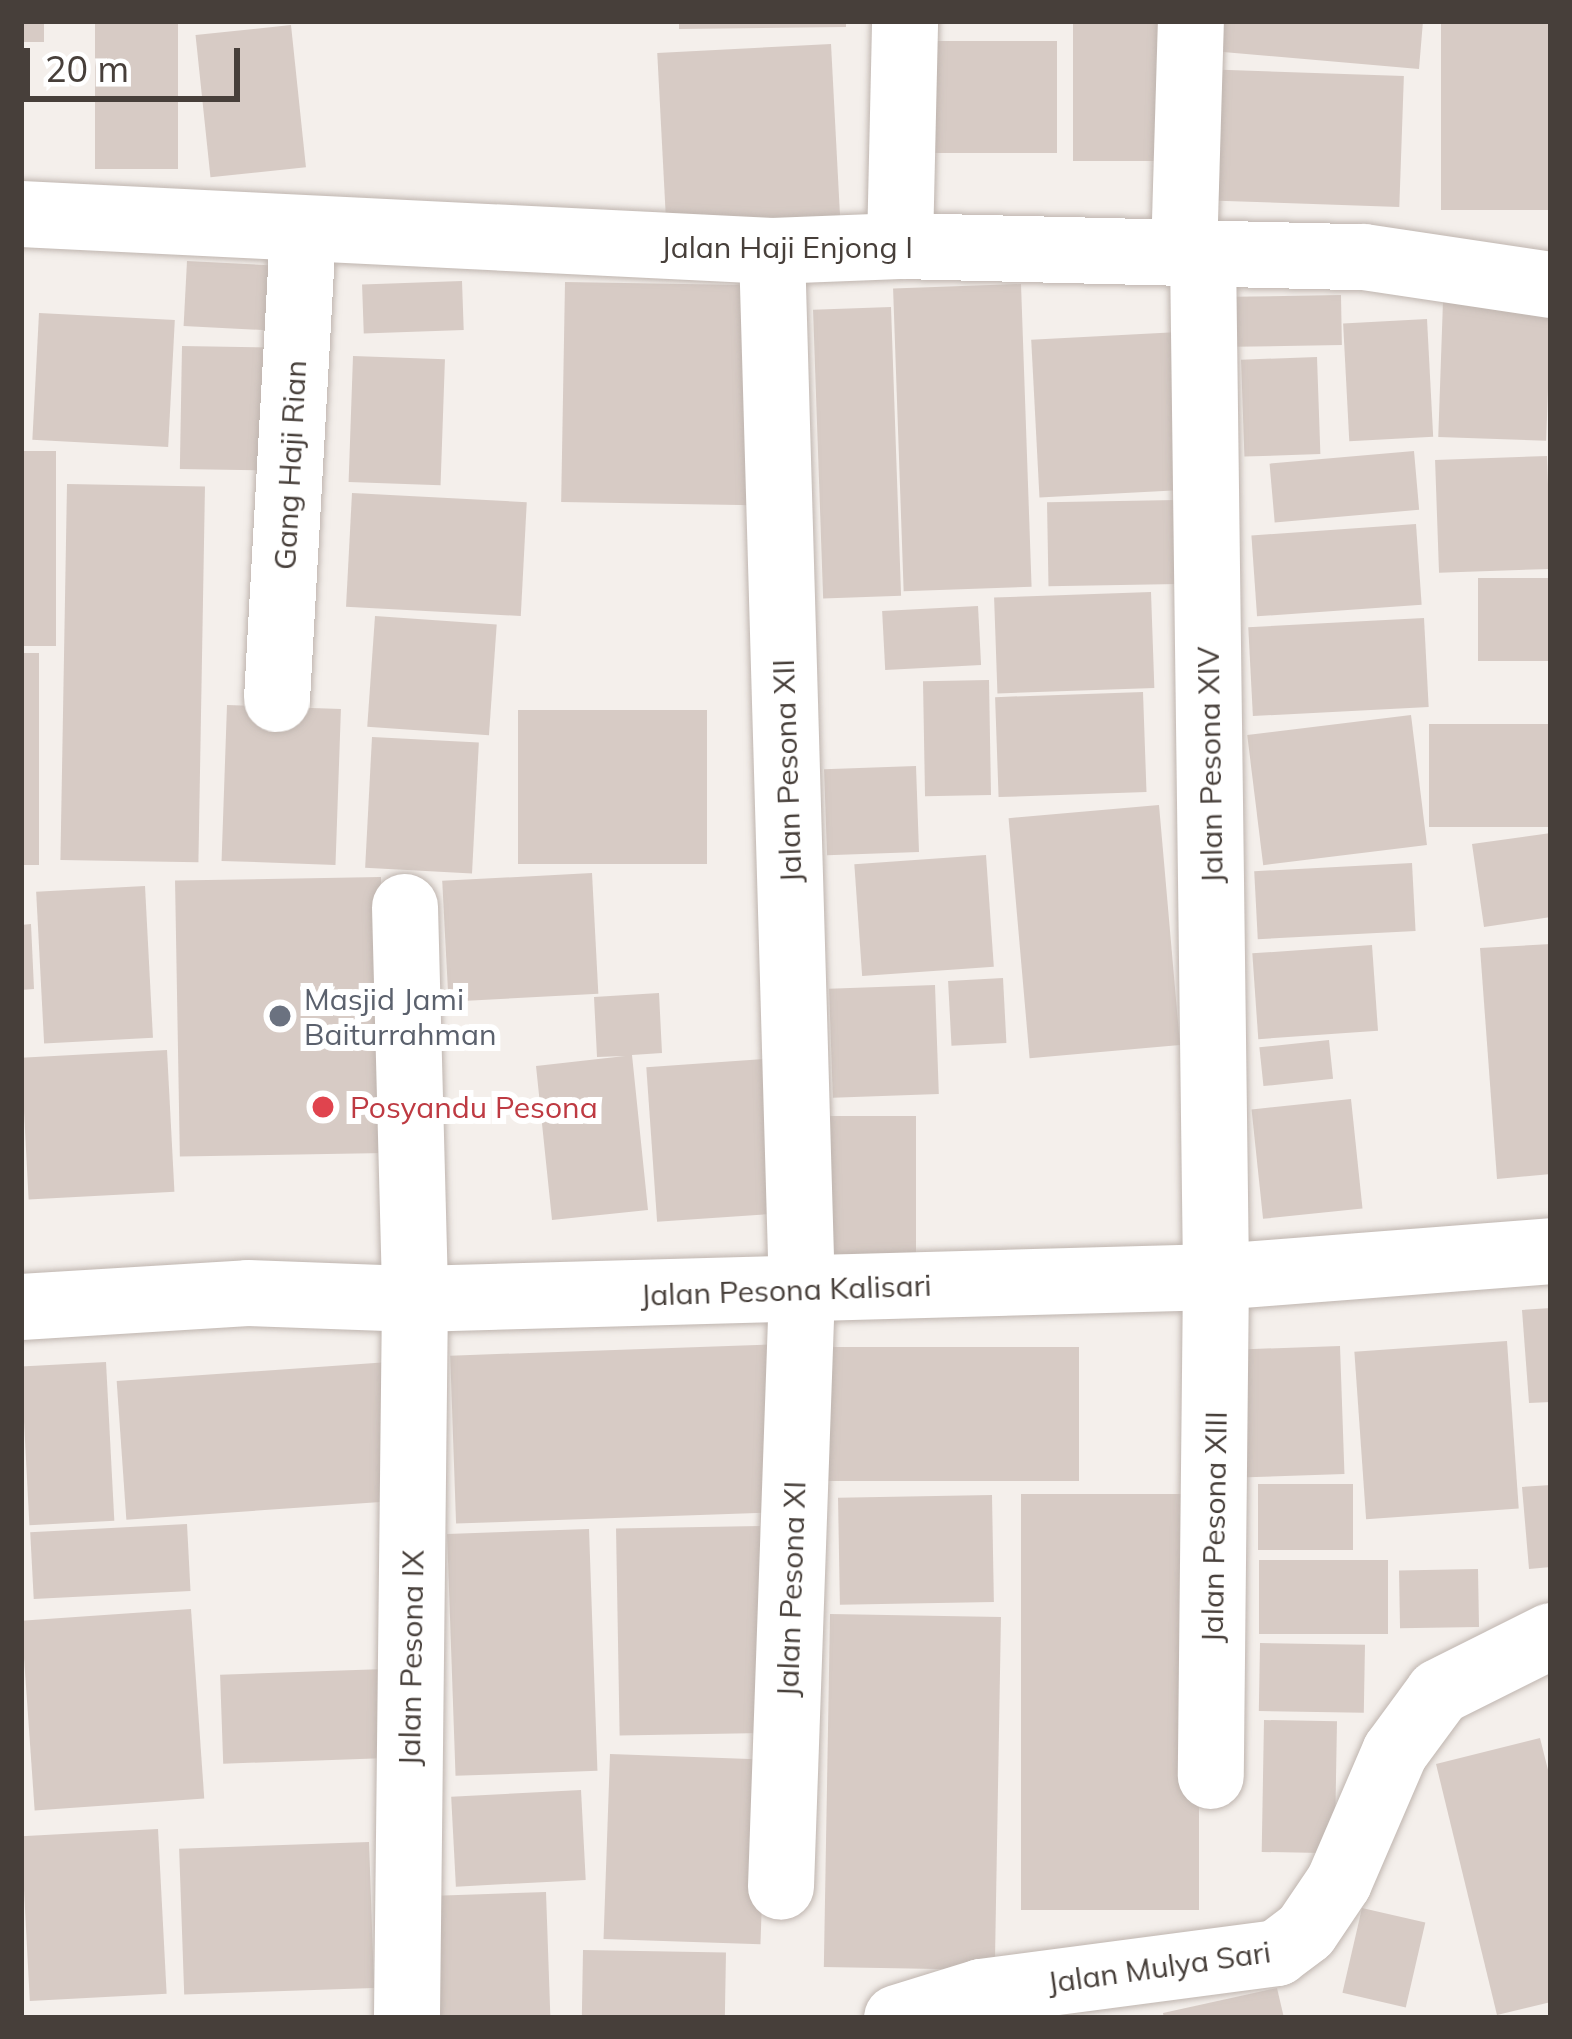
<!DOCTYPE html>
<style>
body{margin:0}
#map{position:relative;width:1572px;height:2039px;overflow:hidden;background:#f4efeb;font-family:Mulish,sans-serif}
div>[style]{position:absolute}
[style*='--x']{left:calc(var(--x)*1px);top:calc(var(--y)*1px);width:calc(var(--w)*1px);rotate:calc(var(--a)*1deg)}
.building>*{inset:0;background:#d7cbc5;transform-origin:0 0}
.roads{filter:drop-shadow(0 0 3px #bfb5af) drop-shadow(0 0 3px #bfb5af)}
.minor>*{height:66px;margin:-33px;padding:0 33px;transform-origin:33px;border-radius:33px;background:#fff}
.dots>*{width:33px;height:33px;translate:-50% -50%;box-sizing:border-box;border:6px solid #fff;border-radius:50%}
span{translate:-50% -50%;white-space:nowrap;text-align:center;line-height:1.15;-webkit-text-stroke:12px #fff;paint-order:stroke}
.street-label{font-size:30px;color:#473f3a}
.worship-label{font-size:30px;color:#5b616d}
.left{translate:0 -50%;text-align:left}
.health-label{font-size:30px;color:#be3a42}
.frame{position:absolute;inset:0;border:24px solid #473f3a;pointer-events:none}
.scale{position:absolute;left:24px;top:48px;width:216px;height:54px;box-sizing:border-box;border:6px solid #473f3a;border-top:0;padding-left:15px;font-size:36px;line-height:42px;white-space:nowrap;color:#473f3a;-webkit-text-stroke:9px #fff;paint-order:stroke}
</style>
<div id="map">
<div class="building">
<i style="left:21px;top:21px;width:23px;height:21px"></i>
<i style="left:95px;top:21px;width:83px;height:148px"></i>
<i style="clip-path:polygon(679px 21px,846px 21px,846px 27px,679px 29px)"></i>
<i style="left:1073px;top:21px;width:109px;height:140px"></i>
<i style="clip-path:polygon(1202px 21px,1423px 21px,1419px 69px,1200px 50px)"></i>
<i style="left:1441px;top:21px;width:110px;height:189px"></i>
<i style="left:291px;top:25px;width:143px;height:96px;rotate:84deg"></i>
<i style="left:925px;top:41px;width:132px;height:112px"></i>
<i style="left:831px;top:44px;width:172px;height:174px;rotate:87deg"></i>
<i style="left:1200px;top:69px;width:204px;height:131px;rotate:2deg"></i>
<i style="left:187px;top:261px;width:106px;height:65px;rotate:3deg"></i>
<i style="left:462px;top:281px;width:49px;height:100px;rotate:88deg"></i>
<i style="left:565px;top:282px;width:193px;height:220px;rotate:1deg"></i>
<i style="left:1021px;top:284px;width:303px;height:128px;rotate:88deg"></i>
<i style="left:1341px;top:295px;width:50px;height:107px;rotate:89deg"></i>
<i style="left:1443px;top:301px;width:108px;height:136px;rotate:2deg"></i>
<i style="left:891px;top:307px;width:289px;height:78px;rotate:88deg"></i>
<i style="left:39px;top:313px;width:136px;height:127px;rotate:3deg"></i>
<i style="left:1427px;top:319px;width:118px;height:84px;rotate:87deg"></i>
<i style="left:1179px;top:332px;width:158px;height:148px;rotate:87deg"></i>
<i style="left:182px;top:346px;width:103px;height:123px;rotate:1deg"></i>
<i style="left:353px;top:356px;width:92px;height:126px;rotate:2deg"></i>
<i style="left:1317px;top:357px;width:97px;height:76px;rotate:88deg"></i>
<i style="left:21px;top:451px;width:35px;height:195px"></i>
<i style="left:1414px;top:451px;width:59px;height:145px;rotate:85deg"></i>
<i style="left:1547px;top:456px;width:113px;height:112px;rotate:88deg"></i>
<i style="left:67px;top:484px;width:138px;height:376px;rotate:1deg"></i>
<i style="left:352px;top:493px;width:175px;height:114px;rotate:3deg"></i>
<i style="left:1177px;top:500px;width:84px;height:130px;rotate:89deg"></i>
<i style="left:1416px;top:524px;width:81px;height:165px;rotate:86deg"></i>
<i style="left:1551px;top:578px;width:83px;height:73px;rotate:90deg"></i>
<i style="left:1151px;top:592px;width:96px;height:157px;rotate:88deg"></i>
<i style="left:978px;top:606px;width:59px;height:96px;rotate:87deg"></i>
<i style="left:375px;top:616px;width:122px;height:111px;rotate:4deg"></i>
<i style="left:1424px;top:618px;width:89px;height:176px;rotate:87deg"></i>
<i style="left:21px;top:653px;width:18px;height:212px"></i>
<i style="left:989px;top:680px;width:115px;height:66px;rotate:89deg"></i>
<i style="left:1143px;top:692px;width:100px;height:148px;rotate:88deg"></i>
<i style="left:227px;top:705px;width:114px;height:156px;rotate:2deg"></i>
<i style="left:707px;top:710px;width:154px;height:189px;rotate:90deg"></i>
<i style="left:1411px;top:715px;width:131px;height:165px;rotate:83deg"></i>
<i style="left:1551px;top:724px;width:103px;height:122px;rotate:90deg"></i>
<i style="left:372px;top:737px;width:107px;height:131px;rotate:3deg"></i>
<i style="left:916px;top:766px;width:86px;height:92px;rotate:88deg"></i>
<i style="left:1159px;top:805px;width:241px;height:151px;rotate:85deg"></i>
<i style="clip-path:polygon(1551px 833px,1551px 917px,1484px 927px,1472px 844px)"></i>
<i style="left:986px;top:855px;width:112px;height:132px;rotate:86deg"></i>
<i style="left:1412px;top:863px;width:68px;height:158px;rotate:87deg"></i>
<i style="left:592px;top:873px;width:121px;height:150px;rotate:87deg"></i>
<i style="left:381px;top:877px;width:276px;height:206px;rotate:89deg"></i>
<i style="left:145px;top:886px;width:152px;height:109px;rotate:87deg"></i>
<i style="clip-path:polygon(31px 924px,34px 989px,21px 990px,21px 925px)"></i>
<i style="clip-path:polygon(1551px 944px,1551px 1174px,1497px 1179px,1480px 948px)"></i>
<i style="left:1372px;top:945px;width:86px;height:120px;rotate:86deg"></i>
<i style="left:1003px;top:978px;width:65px;height:55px;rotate:87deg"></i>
<i style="left:935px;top:985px;width:109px;height:106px;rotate:88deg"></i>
<i style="clip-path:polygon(659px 993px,662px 1053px,632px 1055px,648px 1210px,552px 1220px,536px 1066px,625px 1056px,597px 1057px,594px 997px)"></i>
<i style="left:1329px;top:1040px;width:39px;height:70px;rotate:84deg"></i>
<i style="left:167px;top:1050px;width:142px;height:146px;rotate:87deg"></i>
<i style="left:764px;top:1059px;width:155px;height:118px;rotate:86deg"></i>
<i style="left:1351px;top:1099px;width:110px;height:100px;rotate:84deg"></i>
<i style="left:829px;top:1116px;width:87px;height:138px"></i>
<i style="clip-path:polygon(1551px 1308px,1551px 1402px,1529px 1403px,1522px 1310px)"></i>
<i style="left:1507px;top:1341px;width:168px;height:153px;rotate:86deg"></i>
<i style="left:784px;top:1344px;width:168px;height:334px;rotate:88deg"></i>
<i style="left:1340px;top:1346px;width:128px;height:113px;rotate:88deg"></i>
<i style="left:828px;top:1347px;width:251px;height:134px"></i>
<i style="left:106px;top:1362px;width:159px;height:85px;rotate:87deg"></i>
<i style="left:389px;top:1362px;width:139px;height:273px;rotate:86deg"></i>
<i style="left:1353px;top:1484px;width:66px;height:95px;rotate:90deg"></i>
<i style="clip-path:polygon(1551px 1485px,1551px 1567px,1529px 1569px,1522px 1487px)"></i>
<i style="left:1021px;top:1494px;width:178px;height:416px"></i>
<i style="left:992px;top:1495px;width:107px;height:154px;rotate:89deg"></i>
<i style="left:187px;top:1524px;width:67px;height:157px;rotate:87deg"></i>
<i style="left:760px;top:1526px;width:207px;height:144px;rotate:89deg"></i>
<i style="left:589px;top:1529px;width:242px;height:142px;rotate:88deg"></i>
<i style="left:1259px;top:1560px;width:129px;height:74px"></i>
<i style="left:1478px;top:1569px;width:58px;height:79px;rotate:89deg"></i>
<i style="left:191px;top:1609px;width:190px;height:170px;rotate:86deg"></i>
<i style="left:830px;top:1614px;width:171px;height:353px;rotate:1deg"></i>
<i style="left:1260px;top:1643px;width:105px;height:68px;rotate:1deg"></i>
<i style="left:385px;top:1669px;width:89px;height:165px;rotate:88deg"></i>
<i style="left:1264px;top:1720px;width:73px;height:132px;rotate:1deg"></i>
<i style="clip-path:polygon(1540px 1738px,1551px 1782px,1551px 2002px,1497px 2015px,1436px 1764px)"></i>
<i style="left:610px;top:1754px;width:157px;height:185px;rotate:2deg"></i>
<i style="left:581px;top:1790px;width:90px;height:130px;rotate:87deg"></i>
<i style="left:158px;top:1829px;width:165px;height:137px;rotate:87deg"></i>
<i style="left:369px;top:1842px;width:146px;height:190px;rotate:88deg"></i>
<i style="left:546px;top:1892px;width:126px;height:110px;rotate:88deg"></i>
<i style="left:1362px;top:1908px;width:65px;height:87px;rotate:13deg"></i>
<i style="left:583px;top:1950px;width:143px;height:68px;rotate:1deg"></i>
<i style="clip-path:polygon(1277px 1988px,1284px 2018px,1164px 2018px,1163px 2013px)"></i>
</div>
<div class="roads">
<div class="minor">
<i style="--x:21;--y:214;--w:752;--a:2.82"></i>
<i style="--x:772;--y:251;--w:128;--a:-2.2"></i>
<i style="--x:900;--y:246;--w:464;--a:1.4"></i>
<i style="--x:1364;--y:257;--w:189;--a:8.5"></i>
<i style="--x:900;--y:246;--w:225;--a:-88.7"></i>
<i style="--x:772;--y:251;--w:1040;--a:88.35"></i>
<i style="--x:802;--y:1291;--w:596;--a:92.02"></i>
<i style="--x:1203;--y:253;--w:1024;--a:89.27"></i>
<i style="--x:1216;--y:1277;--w:499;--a:90.6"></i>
<i style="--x:1184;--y:254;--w:233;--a:-88.3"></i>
<i style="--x:277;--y:699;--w:468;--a:-86.8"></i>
<i style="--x:405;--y:907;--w:392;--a:88.5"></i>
<i style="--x:415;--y:1299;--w:719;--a:90.64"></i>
<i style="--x:21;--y:1307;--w:227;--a:-3.5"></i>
<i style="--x:248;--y:1293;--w:167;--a:2.1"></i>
<i style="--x:415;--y:1299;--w:801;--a:-1.57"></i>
<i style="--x:1216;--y:1277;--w:336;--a:-4.4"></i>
<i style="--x:897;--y:2018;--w:88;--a:-17.2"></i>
<i style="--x:981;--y:1992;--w:299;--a:-7.5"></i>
<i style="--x:1277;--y:1953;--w:36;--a:-37"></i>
<i style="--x:1306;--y:1931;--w:59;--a:-56"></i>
<i style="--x:1339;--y:1882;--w:142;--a:-66.7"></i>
<i style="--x:1395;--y:1752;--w:74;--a:-53.7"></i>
<i style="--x:1439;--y:1692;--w:125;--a:-26.6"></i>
</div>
</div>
<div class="dots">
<i style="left:280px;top:1016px;background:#6b7280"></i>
<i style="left:323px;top:1107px;background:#e0444e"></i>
</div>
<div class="street-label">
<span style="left:787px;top:247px">Jalan Haji Enjong I</span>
<span style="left:290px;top:465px;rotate:-87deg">Gang Haji Rian</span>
<span style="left:1210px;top:765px;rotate:-91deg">Jalan Pesona XIV</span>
<span style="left:787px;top:771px;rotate:-92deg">Jalan Pesona XII</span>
<span style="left:786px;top:1290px;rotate:-2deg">Jalan Pesona Kalisari</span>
<span style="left:1214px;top:1527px;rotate:-89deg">Jalan Pesona XIII</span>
<span style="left:791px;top:1589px;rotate:-88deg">Jalan Pesona XI</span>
<span style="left:411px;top:1658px;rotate:-89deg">Jalan Pesona IX</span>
<span style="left:1159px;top:1967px;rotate:-8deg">Jalan Mulya Sari</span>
</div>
<div class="worship-label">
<span class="left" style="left:304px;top:1016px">Masjid Jami<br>Baiturrahman</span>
</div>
<div class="health-label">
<span class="left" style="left:350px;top:1107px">Posyandu Pesona</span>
</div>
<div class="frame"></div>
<div class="scale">20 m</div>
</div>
